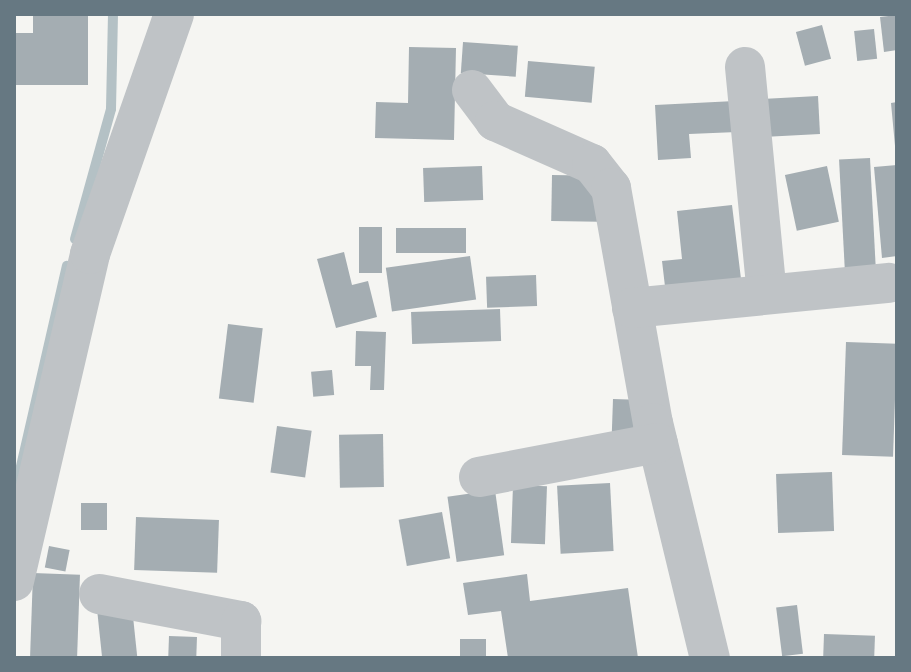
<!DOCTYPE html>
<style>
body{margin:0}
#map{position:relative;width:911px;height:672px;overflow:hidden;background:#f5f5f2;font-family:"Public Sans",sans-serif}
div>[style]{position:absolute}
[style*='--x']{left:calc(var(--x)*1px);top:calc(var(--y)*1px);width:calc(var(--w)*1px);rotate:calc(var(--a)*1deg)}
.stream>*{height:10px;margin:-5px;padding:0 5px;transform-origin:5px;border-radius:5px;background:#b4c1c5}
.building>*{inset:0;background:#a4adb2;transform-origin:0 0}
.street>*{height:40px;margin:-20px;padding:0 20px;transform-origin:20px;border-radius:20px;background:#bfc3c6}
span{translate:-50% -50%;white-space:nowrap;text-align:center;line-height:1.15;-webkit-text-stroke:8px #fff;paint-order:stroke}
.frame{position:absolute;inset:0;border:16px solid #667882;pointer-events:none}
</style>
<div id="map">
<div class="stream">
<i style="--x:75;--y:239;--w:135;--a:-74.5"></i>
<i style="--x:111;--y:109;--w:95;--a:-88.8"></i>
<i style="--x:16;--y:488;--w:228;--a:-77.1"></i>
</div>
<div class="building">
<i style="clip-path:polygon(33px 14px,88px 14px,88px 85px,14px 85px,14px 33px,33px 33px)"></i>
<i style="clip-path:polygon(897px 15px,897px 50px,884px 52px,880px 17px)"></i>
<i style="left:822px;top:25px;width:35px;height:27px;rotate:75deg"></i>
<i style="left:874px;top:29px;width:30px;height:20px;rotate:84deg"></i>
<i style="left:463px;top:42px;width:55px;height:31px;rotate:4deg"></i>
<i style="clip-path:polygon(409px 47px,456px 48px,454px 140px,375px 138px,376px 102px,408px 103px)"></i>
<i style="left:528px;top:61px;width:67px;height:36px;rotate:5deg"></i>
<i style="left:818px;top:96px;width:38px;height:57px;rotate:87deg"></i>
<i style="clip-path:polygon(735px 101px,737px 132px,689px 134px,691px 158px,658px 160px,655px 105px)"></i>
<i style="clip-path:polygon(897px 102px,897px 146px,895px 146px,891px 103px)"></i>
<i style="left:870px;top:158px;width:109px;height:31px;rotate:87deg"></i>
<i style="clip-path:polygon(897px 165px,897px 256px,882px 258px,874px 167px)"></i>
<i style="left:482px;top:166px;width:34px;height:59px;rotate:88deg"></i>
<i style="left:827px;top:166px;width:57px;height:43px;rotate:78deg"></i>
<i style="left:552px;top:175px;width:48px;height:46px;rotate:1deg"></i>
<i style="clip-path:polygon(732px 205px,742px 287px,666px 295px,662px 261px,682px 259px,677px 211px)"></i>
<i style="left:359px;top:227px;width:23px;height:46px"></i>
<i style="left:466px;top:228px;width:25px;height:70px;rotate:90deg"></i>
<i style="clip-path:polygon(344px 252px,352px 285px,368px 281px,377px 317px,336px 328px,317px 259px)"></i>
<i style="left:470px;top:256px;width:44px;height:85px;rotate:82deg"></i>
<i style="left:536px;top:275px;width:31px;height:50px;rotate:88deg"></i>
<i style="left:500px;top:309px;width:32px;height:89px;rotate:88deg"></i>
<i style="left:228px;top:324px;width:35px;height:75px;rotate:7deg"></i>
<i style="clip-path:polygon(356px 331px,386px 332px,384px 390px,370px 390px,371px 366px,355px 366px)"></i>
<i style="left:846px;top:342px;width:51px;height:113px;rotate:2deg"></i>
<i style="left:332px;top:370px;width:25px;height:21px;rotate:85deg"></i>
<i style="left:613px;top:399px;width:31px;height:33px;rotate:2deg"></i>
<i style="left:277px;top:426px;width:35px;height:47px;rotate:8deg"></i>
<i style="left:383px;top:434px;width:53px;height:44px;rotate:89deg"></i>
<i style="left:832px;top:472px;width:59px;height:56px;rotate:88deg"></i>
<i style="left:610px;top:483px;width:68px;height:53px;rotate:87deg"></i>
<i style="left:513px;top:485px;width:34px;height:58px;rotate:2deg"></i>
<i style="left:495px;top:490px;width:66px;height:48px;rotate:82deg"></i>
<i style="left:107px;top:503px;width:27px;height:26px;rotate:90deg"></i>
<i style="left:442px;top:512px;width:47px;height:44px;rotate:80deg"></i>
<i style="left:136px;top:517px;width:83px;height:53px;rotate:2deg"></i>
<i style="left:49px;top:546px;width:21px;height:22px;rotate:11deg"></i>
<i style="left:33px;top:573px;width:47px;height:85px;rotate:2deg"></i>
<i style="clip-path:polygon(527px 574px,530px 601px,628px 588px,638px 658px,508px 658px,501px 611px,468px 615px,463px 583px)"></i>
<i style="left:797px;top:605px;width:49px;height:21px;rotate:83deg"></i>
<i style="left:132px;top:607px;width:51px;height:35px;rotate:84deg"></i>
<i style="left:824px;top:634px;width:51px;height:24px;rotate:2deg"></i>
<i style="left:169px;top:636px;width:28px;height:22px;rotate:2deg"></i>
<i style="left:486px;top:639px;width:19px;height:26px;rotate:90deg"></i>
</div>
<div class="street">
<i style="--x:745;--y:67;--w:228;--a:84.5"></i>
<i style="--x:472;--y:90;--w:39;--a:53"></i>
<i style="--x:495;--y:121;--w:106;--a:23.9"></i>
<i style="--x:592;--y:164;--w:31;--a:52"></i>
<i style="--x:611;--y:188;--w:239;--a:79.9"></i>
<i style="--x:653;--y:423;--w:242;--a:76.4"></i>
<i style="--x:632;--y:308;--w:258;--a:-5.6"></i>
<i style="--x:479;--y:477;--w:182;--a:-10.8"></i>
<i style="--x:14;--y:581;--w:336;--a:-76.9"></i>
<i style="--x:90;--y:254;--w:254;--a:-70.7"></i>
<i style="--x:99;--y:594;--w:145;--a:10.8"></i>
<i style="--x:241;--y:621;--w:37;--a:90"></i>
</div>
<div class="frame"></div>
</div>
